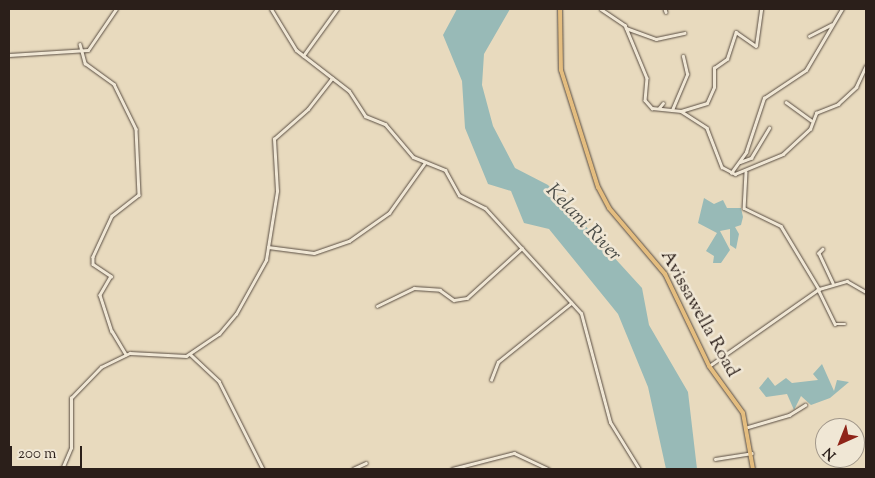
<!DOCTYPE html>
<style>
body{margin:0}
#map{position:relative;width:875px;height:478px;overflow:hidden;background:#e8dabe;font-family:"Sorts Mill Goudy",serif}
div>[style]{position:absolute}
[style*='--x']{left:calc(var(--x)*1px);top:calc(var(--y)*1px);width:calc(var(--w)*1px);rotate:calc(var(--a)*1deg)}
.water>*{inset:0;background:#98bab7}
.roads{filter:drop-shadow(0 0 1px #5a4e43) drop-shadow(0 0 1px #5a4e43)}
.street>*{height:2.5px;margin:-1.25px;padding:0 1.25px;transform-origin:1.25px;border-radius:1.25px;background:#f0e7d5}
.secondary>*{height:3px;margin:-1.5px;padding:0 1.5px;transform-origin:1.5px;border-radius:1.5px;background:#f0e7d5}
.primary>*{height:4px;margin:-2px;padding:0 2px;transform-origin:2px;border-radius:2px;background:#e4bd7f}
span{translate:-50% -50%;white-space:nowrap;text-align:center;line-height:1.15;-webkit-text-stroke:5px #f0e7d5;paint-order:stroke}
.street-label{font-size:19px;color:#2b1f1a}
.water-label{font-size:20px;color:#4c4e49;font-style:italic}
.frame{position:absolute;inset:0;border:10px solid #2b1f1a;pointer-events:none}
.north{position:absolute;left:815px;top:418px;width:50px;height:50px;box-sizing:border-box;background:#f0e7d5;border:1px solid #a1978a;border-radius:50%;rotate:224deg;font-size:14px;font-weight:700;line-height:20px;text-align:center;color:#2b1f1a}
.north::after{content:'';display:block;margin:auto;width:18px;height:22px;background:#8f2418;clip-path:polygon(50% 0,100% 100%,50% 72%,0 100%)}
.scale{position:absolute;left:10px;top:446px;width:72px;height:22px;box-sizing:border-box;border:2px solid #2b1f1a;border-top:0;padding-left:6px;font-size:15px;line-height:18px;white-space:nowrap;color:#2b1f1a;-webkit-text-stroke:4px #f0e7d5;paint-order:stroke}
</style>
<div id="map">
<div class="water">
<i style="clip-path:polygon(457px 9px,510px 9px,484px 54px,482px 85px,493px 126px,515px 168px,548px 185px,642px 288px,649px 325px,688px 392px,697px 469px,666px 469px,648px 387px,618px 314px,549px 229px,524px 223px,511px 191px,488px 184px,465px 128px,462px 81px,443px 35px)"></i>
<i style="clip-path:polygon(704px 198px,714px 204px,723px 200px,727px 208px,741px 208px,743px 217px,741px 225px,735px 227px,739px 234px,736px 249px,730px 245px,730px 229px,720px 231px,730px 250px,721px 263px,713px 263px,714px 256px,706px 251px,717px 233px,698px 223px)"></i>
<i style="clip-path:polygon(822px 364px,834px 391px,837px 380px,849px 382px,830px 398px,811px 405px,801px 396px,794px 410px,787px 394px,766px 397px,759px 388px,768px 377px,775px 386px,786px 378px,792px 383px,818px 380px,813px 374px)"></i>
</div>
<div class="roads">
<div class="street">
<i style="--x:601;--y:9;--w:29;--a:34"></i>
<i style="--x:625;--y:25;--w:57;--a:67.5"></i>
<i style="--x:647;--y:78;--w:22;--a:95"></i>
<i style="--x:645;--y:100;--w:11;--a:49"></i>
<i style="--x:652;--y:108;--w:29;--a:6"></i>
<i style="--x:681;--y:111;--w:31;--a:33"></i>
<i style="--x:707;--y:128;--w:42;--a:69"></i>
<i style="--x:722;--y:167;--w:15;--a:28"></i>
<i style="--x:735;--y:174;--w:52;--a:-22.6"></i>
<i style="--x:783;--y:154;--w:37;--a:-43"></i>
<i style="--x:810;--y:129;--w:17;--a:-69"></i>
<i style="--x:816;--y:113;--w:24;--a:-22"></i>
<i style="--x:838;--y:104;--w:25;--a:-43"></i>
<i style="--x:856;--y:87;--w:23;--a:-65"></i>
<i style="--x:665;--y:9;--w:3;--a:72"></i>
<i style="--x:626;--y:28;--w:32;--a:20"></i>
<i style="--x:656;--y:39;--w:29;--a:-12"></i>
<i style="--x:809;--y:36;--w:25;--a:-27"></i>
<i style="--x:80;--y:44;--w:20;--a:75"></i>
<i style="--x:85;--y:63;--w:36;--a:36"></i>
<i style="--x:114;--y:84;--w:50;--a:63.9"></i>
<i style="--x:136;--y:129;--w:66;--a:87.4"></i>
<i style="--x:139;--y:195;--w:34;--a:142"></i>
<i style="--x:112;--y:216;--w:45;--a:114.9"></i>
<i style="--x:93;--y:257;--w:7;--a:90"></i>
<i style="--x:93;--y:264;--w:22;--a:34"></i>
<i style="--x:111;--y:276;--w:22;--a:120"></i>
<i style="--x:100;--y:295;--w:38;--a:72"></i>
<i style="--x:112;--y:331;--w:27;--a:59"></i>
<i style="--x:303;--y:56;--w:58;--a:-54.1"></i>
<i style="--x:786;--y:102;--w:31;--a:36"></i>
<i style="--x:659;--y:108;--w:6;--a:-51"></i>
<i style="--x:672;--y:110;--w:39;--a:-67"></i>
<i style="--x:687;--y:74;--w:18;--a:-103"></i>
<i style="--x:681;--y:111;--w:27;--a:-17"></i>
<i style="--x:707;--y:103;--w:17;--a:-66"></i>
<i style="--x:714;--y:87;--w:19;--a:-90"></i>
<i style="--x:714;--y:68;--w:16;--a:-35"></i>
<i style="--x:727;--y:59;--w:28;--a:-72"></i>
<i style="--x:736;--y:32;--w:24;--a:35"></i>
<i style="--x:756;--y:46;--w:37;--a:-82"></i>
<i style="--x:740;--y:162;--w:12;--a:-20"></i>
<i style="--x:751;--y:158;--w:35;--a:-59"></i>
<i style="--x:746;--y:172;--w:36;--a:93"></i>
<i style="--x:744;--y:208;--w:41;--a:25.9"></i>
<i style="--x:781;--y:226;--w:74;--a:58.9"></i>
<i style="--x:731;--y:173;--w:26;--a:-54"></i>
<i style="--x:746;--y:152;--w:57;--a:-71.6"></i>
<i style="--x:764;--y:98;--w:50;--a:-33.7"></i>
<i style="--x:806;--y:70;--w:71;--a:-59.5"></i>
<i style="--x:268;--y:247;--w:46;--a:7.4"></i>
<i style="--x:314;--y:253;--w:37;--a:-19"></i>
<i style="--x:349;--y:241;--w:49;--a:-35"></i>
<i style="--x:389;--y:213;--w:60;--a:-54.5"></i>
<i style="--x:823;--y:249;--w:6;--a:135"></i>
<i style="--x:819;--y:253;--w:33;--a:65"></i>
<i style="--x:818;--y:289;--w:39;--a:64"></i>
<i style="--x:835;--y:324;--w:10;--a:0"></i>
<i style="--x:377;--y:306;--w:41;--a:-25.9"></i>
<i style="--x:414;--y:288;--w:26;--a:4"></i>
<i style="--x:440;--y:290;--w:17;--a:36"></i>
<i style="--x:454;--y:300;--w:13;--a:-9"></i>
<i style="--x:467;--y:298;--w:74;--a:-42.3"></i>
<i style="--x:190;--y:354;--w:40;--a:43"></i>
<i style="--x:219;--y:381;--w:98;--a:63.4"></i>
<i style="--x:709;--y:366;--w:134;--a:-35"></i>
<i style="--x:819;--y:289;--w:29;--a:-16"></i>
<i style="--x:847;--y:281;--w:22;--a:30"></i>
<i style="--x:491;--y:380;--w:19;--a:-69"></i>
<i style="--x:498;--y:362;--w:94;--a:-38.9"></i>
<i style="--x:748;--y:427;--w:43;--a:-16.3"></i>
<i style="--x:789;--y:415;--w:19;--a:-32"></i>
<i style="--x:715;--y:459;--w:37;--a:-9"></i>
<i style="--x:62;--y:469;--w:23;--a:-67"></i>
<i style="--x:71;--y:448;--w:50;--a:-90"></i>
<i style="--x:71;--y:398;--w:43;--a:-45.9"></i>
<i style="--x:101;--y:367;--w:32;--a:-26"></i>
<i style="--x:130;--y:353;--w:56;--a:3.1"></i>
<i style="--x:186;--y:356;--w:40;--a:-34"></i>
<i style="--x:219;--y:334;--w:26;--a:-50"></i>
<i style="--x:236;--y:314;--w:62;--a:-60.9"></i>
<i style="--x:266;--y:260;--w:70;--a:-80.9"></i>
<i style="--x:277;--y:191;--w:52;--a:-93.3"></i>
<i style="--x:274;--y:139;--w:45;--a:-41.4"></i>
<i style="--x:308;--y:109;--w:39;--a:-52"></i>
<i style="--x:353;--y:469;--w:14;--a:-25"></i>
<i style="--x:452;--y:469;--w:64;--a:-14.5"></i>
<i style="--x:514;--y:453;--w:38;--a:25"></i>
</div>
<div class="secondary">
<i style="--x:271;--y:9;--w:48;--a:58.6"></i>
<i style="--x:296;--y:50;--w:67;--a:37.7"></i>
<i style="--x:349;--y:91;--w:30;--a:57"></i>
<i style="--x:365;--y:116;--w:22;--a:22"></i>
<i style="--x:385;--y:124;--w:43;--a:49.7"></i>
<i style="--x:413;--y:157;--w:35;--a:22"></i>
<i style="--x:445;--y:170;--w:29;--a:61"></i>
<i style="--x:459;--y:195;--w:29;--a:27"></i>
<i style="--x:485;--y:208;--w:142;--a:47.6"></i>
<i style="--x:581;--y:313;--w:113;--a:75.1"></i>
<i style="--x:610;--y:422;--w:55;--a:58.3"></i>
<i style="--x:9;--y:55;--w:79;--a:-3.6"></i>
<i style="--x:88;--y:50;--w:50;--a:-55.7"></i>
</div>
<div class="primary">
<i style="--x:560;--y:9;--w:61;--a:89.1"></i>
<i style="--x:561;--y:70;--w:123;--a:72.5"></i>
<i style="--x:598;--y:187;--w:24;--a:62"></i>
<i style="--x:609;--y:208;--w:87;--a:49.7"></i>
<i style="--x:665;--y:274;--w:102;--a:64.4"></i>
<i style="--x:709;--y:366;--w:58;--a:54.1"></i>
<i style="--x:743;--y:413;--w:57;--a:79.9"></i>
</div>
</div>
<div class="street-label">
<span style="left:699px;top:314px;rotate:61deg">Avissawella Road</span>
</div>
<div class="water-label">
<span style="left:583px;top:223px;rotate:46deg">Kelani River</span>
</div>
<div class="frame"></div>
<div class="north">N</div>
<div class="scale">200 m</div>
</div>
